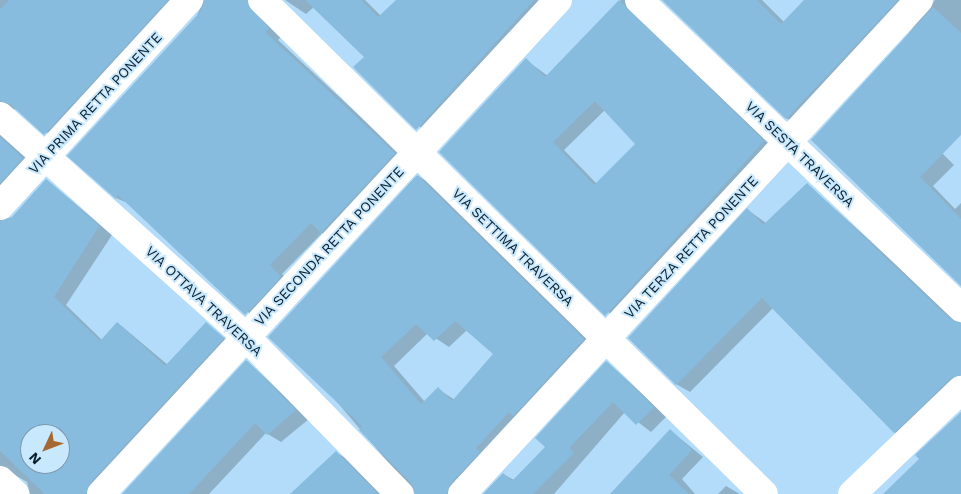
<!DOCTYPE html>
<style>
body{margin:0}
#map{position:relative;width:961px;height:494px;overflow:hidden;background:#b2dcf9;font-family:"Work Sans",sans-serif}
div>[style]{position:absolute}
[style*='--x']{left:calc(var(--x)*1px);top:calc(var(--y)*1px);width:calc(var(--w)*1px);rotate:calc(var(--a)*1deg)}
.shadow>*{inset:0;background:#0003}
.building>*{inset:0;background:#87bcdf}
.minor>*{height:28px;margin:-14px;padding:0 14px;transform-origin:14px;border-radius:14px;background:#fff}
span{translate:-50% -50%;white-space:nowrap;text-align:center;line-height:1.15;-webkit-text-stroke:4px #c8e8fe;paint-order:stroke}
.street-label{font-size:14px;color:#091e2b}
.north{position:absolute;left:20px;top:424px;width:50px;height:50px;box-sizing:border-box;background:#c8e8fe;border:1px solid #7c97aa;border-radius:50%;rotate:227deg;font-size:14px;font-weight:700;line-height:20px;text-align:center;color:#091e2b}
.north::after{content:'';display:block;margin:auto;width:18px;height:22px;background:#a76730;clip-path:polygon(50% 0,100% 100%,50% 72%,0 100%)}
</style>
<div id="map">
<div class="shadow">
<i style="clip-path:polygon(0 0,188px 0,58px 141px,18px 110px,10px 108px,0 117px)"></i>
<i style="clip-path:polygon(204px 0,263px 0,281px 37px,278px 40px,408px 161px,335px 240px,322px 233px,282px 274px,293px 285px,259px 322px,130px 204px,116px 198px)"></i>
<i style="clip-path:polygon(285px 0,365px 0,381px 16px,398px 0,555px 0,431px 137px,355px 67px,365px 57px,314px 7px,306px 14px)"></i>
<i style="clip-path:polygon(evenodd,621px 0,633px 0,775px 149px,619px 322px,440px 152px,526px 60px,548px 76px,621px 0,605px 110px,637px 144px,597px 184px,564px 150px,605px 110px)"></i>
<i style="clip-path:polygon(663px 0,762px 0,784px 22px,821px 0,919px 0,800px 126px,786px 118px)"></i>
<i style="clip-path:polygon(935px 0,961px 0,961px 114px,894px 52px)"></i>
<i style="clip-path:polygon(879px 90px,954px 165px,933px 186px,955px 209px,961px 203px,961px 284px)"></i>
<i style="clip-path:polygon(0 129px,36px 166px,0 207px)"></i>
<i style="clip-path:polygon(evenodd,418px 176px,431px 184px,597px 347px,464px 494px,415px 494px,332px 396px,269px 337px,418px 176px,467px 330px,494px 353px,455px 400px,438px 389px,425px 402px,394px 366px,428px 333px,449px 347px,467px 330px)"></i>
<i style="clip-path:polygon(evenodd,47px 180px,112px 235px,66px 305px,102px 340px,118px 323px,168px 365px,206px 324px,236px 347px,101px 494px,30px 494px,27px 482px,10px 472px,0 485px,0 219px,12px 218px,47px 180px,30px 434px,60px 434px,60px 464px,30px 464px,30px 434px)"></i>
<i style="clip-path:polygon(807px 184px,961px 323px,961px 386px,908px 440px,894px 432px,773px 308px,690px 392px,676px 384px,748px 210px,766px 223px)"></i>
<i style="clip-path:polygon(247px 361px,309px 419px,281px 442px,266px 433px,209px 494px,124px 494px)"></i>
<i style="clip-path:polygon(607px 362px,667px 416px,651px 432px,625px 412px,554px 494px,484px 494px,503px 474px,514px 480px,547px 447px)"></i>
<i style="clip-path:polygon(671px 431px,703px 457px,682px 479px,695px 494px,622px 494px)"></i>
<i style="clip-path:polygon(336px 453px,350px 460px,384px 494px,294px 494px)"></i>
<i style="clip-path:polygon(726px 486px,738px 493px,739px 494px,718px 494px)"></i>
</div>
<div class="building">
<i style="clip-path:polygon(9px 0,168px 0,44px 135px,10px 104px,0 101px,0 9px)"></i>
<i style="clip-path:polygon(204px 0,247px 0,269px 29px,265px 32px,395px 153px,321px 233px,311px 223px,270px 265px,281px 277px,245px 315px,118px 195px,116px 199px,67px 156px,201px 11px)"></i>
<i style="clip-path:polygon(305px 0,361px 0,378px 17px,396px 0,534px 0,416px 130px,353px 67px,364px 57px)"></i>
<i style="clip-path:polygon(evenodd,619px 0,764px 141px,605px 316px,439px 152px,526px 58px,545px 77px,619px 0,595px 101px,635px 144px,594px 185px,553px 142px,595px 101px)"></i>
<i style="clip-path:polygon(662px 0,757px 0,781px 24px,804px 0,898px 0,786px 119px)"></i>
<i style="clip-path:polygon(933px 7px,961px 33px,961px 135px,920px 177px,961px 219px,961px 286px,811px 140px)"></i>
<i style="clip-path:polygon(0 137px,23px 158px,0 183px)"></i>
<i style="clip-path:polygon(evenodd,417px 175px,584px 339px,513px 416px,509px 412px,476px 448px,480px 452px,451px 483px,447px 494px,415px 494px,411px 483px,359px 430px,362px 426px,268px 337px,417px 175px,455px 321px,493px 354px,452px 401px,438px 387px,421px 404px,381px 357px,416px 324px,434px 341px,455px 321px)"></i>
<i style="clip-path:polygon(evenodd,46px 179px,99px 226px,54px 297px,100px 341px,117px 322px,165px 366px,206px 322px,224px 338px,90px 483px,86px 494px,45px 494px,0 451px,0 221px,12px 217px,46px 179px,30px 434px,60px 434px,60px 464px,30px 464px,30px 434px)"></i>
<i style="clip-path:polygon(807px 183px,950px 319px,961px 323px,961px 375px,950px 379px,894px 433px,762px 298px,676px 385px,628px 338px,747px 208px,763px 225px)"></i>
<i style="clip-path:polygon(246px 360px,296px 410px,267px 435px,255px 423px,189px 494px,122px 494px)"></i>
<i style="clip-path:polygon(606px 361px,654px 407px,636px 425px,613px 402px,569px 448px,574px 453px,533px 494px,483px 494px,503px 473px,512px 481px,545px 447px,535px 438px)"></i>
<i style="clip-path:polygon(961px 412px,961px 494px,883px 494px,919px 459px,915px 455px)"></i>
<i style="clip-path:polygon(670px 429px,692px 450px,669px 475px,689px 494px,610px 494px)"></i>
<i style="clip-path:polygon(336px 451px,378px 494px,290px 494px)"></i>
</div>
<div class="minor">
<i style="--x:262;--y:0;--w:704;--a:44.54"></i>
<i style="--x:639;--y:0;--w:446;--a:43.7"></i>
<i style="--x:0;--y:116;--w:331;--a:41.9"></i>
<i style="--x:246;--y:337;--w:220;--a:45.6"></i>
<i style="--x:0;--y:206;--w:280;--a:-47.5"></i>
<i style="--x:0;--y:480;--w:21;--a:43"></i>
<i style="--x:101;--y:494;--w:673;--a:-47.23"></i>
<i style="--x:462;--y:494;--w:673;--a:-47.23"></i>
<i style="--x:852;--y:494;--w:151;--a:-43.7"></i>
</div>
<div class="street-label">
<span style="left:95px;top:103px;rotate:-47deg">VIA PRIMA RETTA PONENTE</span>
<span style="left:800px;top:154px;rotate:44deg">VIA SESTA TRAVERSA</span>
<span style="left:329px;top:246px;rotate:-47deg">VIA SECONDA RETTA PONENTE</span>
<span style="left:513px;top:247px;rotate:44deg">VIA SETTIMA TRAVERSA</span>
<span style="left:691px;top:247px;rotate:-47deg">VIA TERZA RETTA PONENTE</span>
<span style="left:204px;top:301px;rotate:43deg">VIA OTTAVA TRAVERSA</span>
</div>
<div class="north">N</div>
</div>
